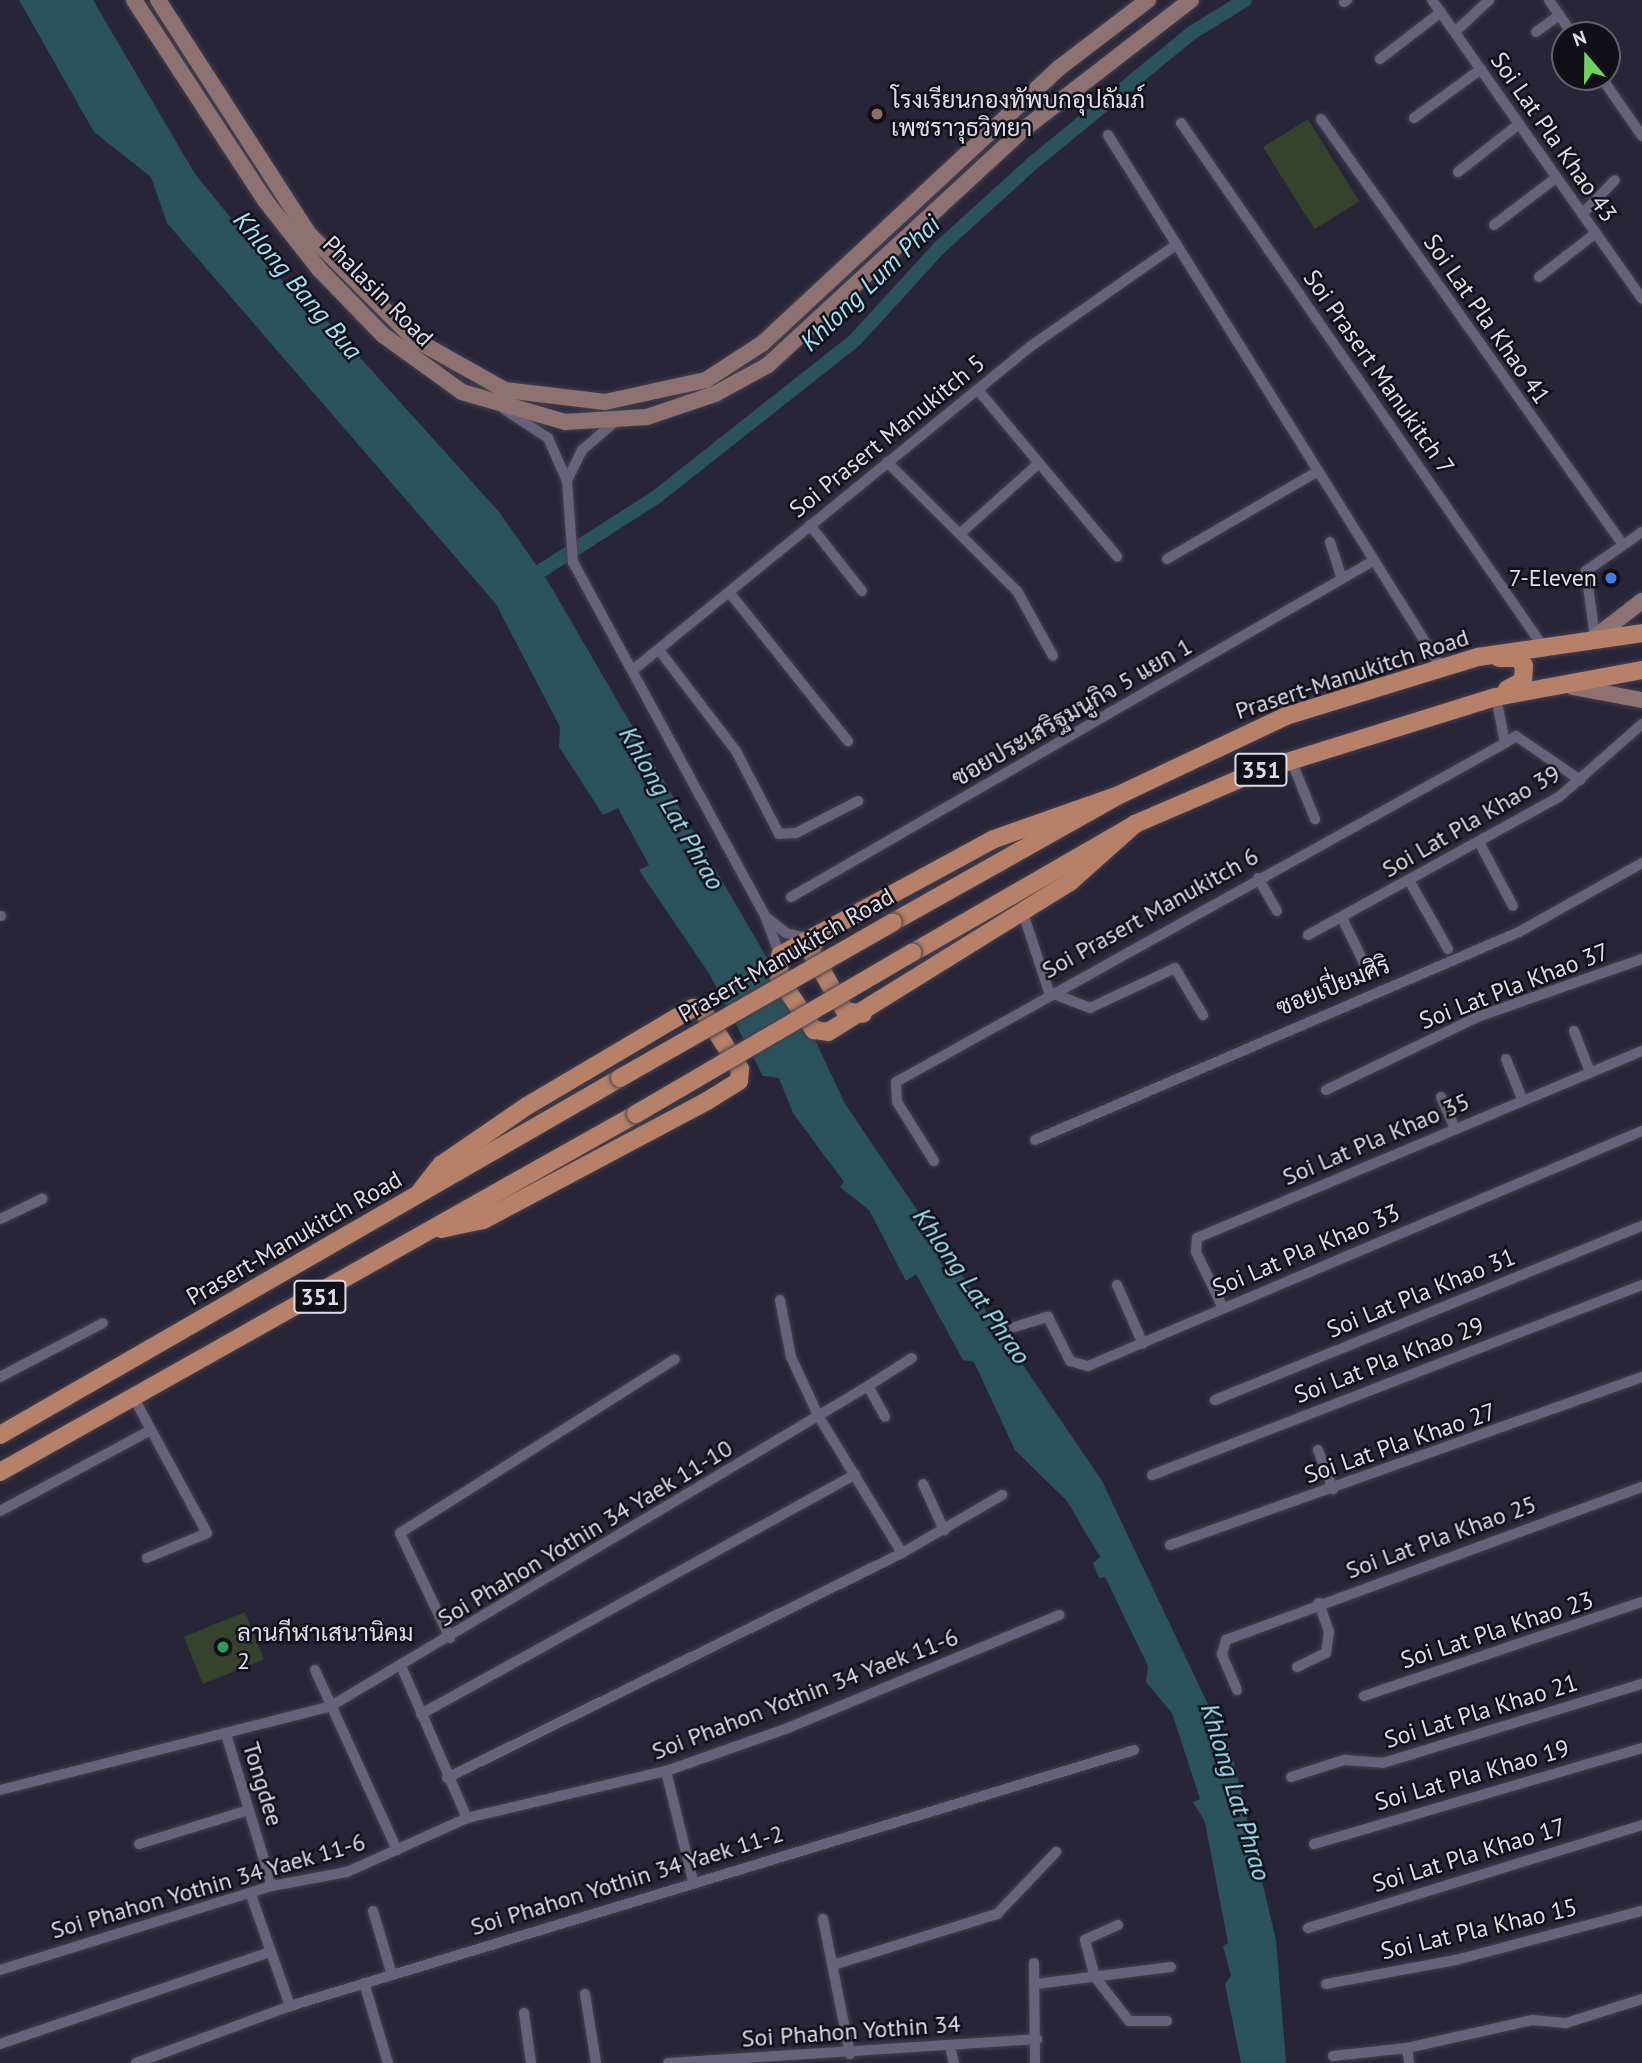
<!DOCTYPE html>
<meta charset="utf-8">
<style>
body{margin:0}
#map{position:relative;width:1642px;height:2063px;overflow:hidden;background:#292538;font-family:"PT Sans",Sarabun,sans-serif}
div>[style]{position:absolute}
[style*='--x']{left:calc(var(--x)*1px);top:calc(var(--y)*1px);width:calc(var(--w)*1px);rotate:calc(var(--a)*1deg)}
.green>*{inset:0;background:#37422c;transform-origin:0 0}
.water>*{inset:0;background:#2b535d}
.canal>*{height:14px;margin:-7px;padding:0 7px;transform-origin:7px;border-radius:7px;background:#2b535d}
.roads{filter:drop-shadow(0 0 2px #434050) drop-shadow(0 0 2px #434050)}
.street>*{height:10px;margin:-5px;padding:0 5px;transform-origin:5px;border-radius:5px;background:#676279}
.secondary>*{height:16px;margin:-8px;padding:0 8px;transform-origin:8px;border-radius:8px;background:#8e7271}
.primary>*{height:18px;margin:-9px;padding:0 9px;transform-origin:9px;border-radius:9px;background:#b68168}
.bridges{filter:drop-shadow(0 0 2px #434050) drop-shadow(0 0 2px #434050)}
.primary-bridge>*{height:18px;margin:-9px;padding:0 9px;transform-origin:9px;border-radius:9px;background:#b68168}
.dots>*{width:19px;height:19px;translate:-50% -50%;box-sizing:border-box;border:4px solid #111018;border-radius:50%}
span{translate:-50% -50%;white-space:nowrap;text-align:center;line-height:1.15;-webkit-text-stroke:5px #111018;paint-order:stroke}
.shield-label span{padding:2px 5px;background:#111018;border:2px solid;border-radius:5px;-webkit-text-stroke-width:0}
.shield-label{font-size:23px;color:#dfddea;font-weight:700}
.poi-label{font-size:24px;color:#dfddea}
.left{translate:0 -50%;text-align:left}
.right{translate:-100% -50%;text-align:right}
.street-label{font-size:24px;color:#dfddea}
.water-label{font-size:26px;color:#9ce6f9;font-style:italic}
.north{position:absolute;left:1551px;top:21px;width:70px;height:70px;box-sizing:border-box;background:#111018;border:2px solid #63626c;border-radius:50%;rotate:340deg;font-size:19px;font-weight:700;line-height:28px;text-align:center;color:#dfddea}
.north::after{content:'';display:block;margin:auto;width:24px;height:32px;background:#6fd35f;clip-path:polygon(50% 0,100% 100%,50% 72%,0 100%)}
</style>
<div id="map">
<div class="green">
<i style="left:1308px;top:119px;width:97px;height:53px;rotate:58deg"></i>
<i style="left:245px;top:1612px;width:51px;height:66px;rotate:68deg"></i>
</div>
<div class="water">
<i style="clip-path:polygon(19px 0,93px 0,195px 174px,301px 304px,310px 302px,500px 513px,550px 585px,816px 1042px,845px 1104px,1102px 1481px,1232px 1755px,1276px 1940px,1286px 2063px,1241px 2063px,1225px 1984px,1231px 1976px,1223px 1946px,1228px 1943px,1205px 1822px,1193px 1802px,1200px 1799px,1172px 1713px,1146px 1682px,1148px 1666px,1105px 1577px,1099px 1578px,1093px 1563px,1100px 1557px,1067px 1501px,1015px 1450px,974px 1362px,963px 1360px,916px 1274px,906px 1281px,869px 1210px,840px 1187px,844px 1182px,793px 1113px,779px 1078px,763px 1076px,710px 975px,639px 870px,649px 865px,618px 808px,603px 815px,559px 747px,560px 727px,496px 604px,167px 223px,151px 177px,94px 132px)"></i>
</div>
<div class="canal">
<i style="--x:525;--y:581;--w:154;--a:-32.6"></i>
<i style="--x:655;--y:498;--w:255;--a:-38.3"></i>
<i style="--x:855;--y:340;--w:125;--a:-47.6"></i>
<i style="--x:939;--y:248;--w:128;--a:-42.2"></i>
<i style="--x:1034;--y:162;--w:205;--a:-39.3"></i>
<i style="--x:1193;--y:32;--w:61;--a:-31.6"></i>
</div>
<div class="roads">
<div class="street">
<i style="--x:1432;--y:0;--w:365;--a:54.9"></i>
<i style="--x:1549;--y:0;--w:42;--a:55.6"></i>
<i style="--x:1344;--y:2;--w:4;--a:-34"></i>
<i style="--x:1455;--y:32;--w:47;--a:-43.3"></i>
<i style="--x:1536;--y:32;--w:29;--a:-36"></i>
<i style="--x:1380;--y:59;--w:77;--a:-37.6"></i>
<i style="--x:1601;--y:77;--w:72;--a:55.2"></i>
<i style="--x:1414;--y:118;--w:83;--a:-36.2"></i>
<i style="--x:1321;--y:119;--w:519;--a:54.65"></i>
<i style="--x:1181;--y:123;--w:635;--a:55.33"></i>
<i style="--x:1108;--y:135;--w:628;--a:57.96"></i>
<i style="--x:1458;--y:172;--w:78;--a:-38.2"></i>
<i style="--x:1582;--y:214;--w:47;--a:-45.9"></i>
<i style="--x:1494;--y:225;--w:78;--a:-37.2"></i>
<i style="--x:1539;--y:277;--w:72;--a:-37.7"></i>
<i style="--x:978;--y:390;--w:217;--a:50.1"></i>
<i style="--x:504;--y:409;--w:53;--a:33.4"></i>
<i style="--x:548;--y:438;--w:47;--a:66.2"></i>
<i style="--x:617;--y:420;--w:46;--a:139.4"></i>
<i style="--x:582;--y:450;--w:34;--a:116"></i>
<i style="--x:567;--y:481;--w:81;--a:85.8"></i>
<i style="--x:573;--y:562;--w:403;--a:61.5"></i>
<i style="--x:765;--y:916;--w:42;--a:69"></i>
<i style="--x:887;--y:462;--w:183;--a:44.8"></i>
<i style="--x:1017;--y:591;--w:74;--a:61"></i>
<i style="--x:810;--y:525;--w:84;--a:51.8"></i>
<i style="--x:963;--y:531;--w:101;--a:-41.8"></i>
<i style="--x:1330;--y:542;--w:38;--a:72"></i>
<i style="--x:1167;--y:559;--w:171;--a:-30.2"></i>
<i style="--x:729;--y:592;--w:191;--a:51.4"></i>
<i style="--x:1595;--y:637;--w:67;--a:-97.8"></i>
<i style="--x:1586;--y:571;--w:68;--a:-34.9"></i>
<i style="--x:659;--y:650;--w:127;--a:52.7"></i>
<i style="--x:736;--y:751;--w:93;--a:62.6"></i>
<i style="--x:779;--y:834;--w:17;--a:-3"></i>
<i style="--x:796;--y:833;--w:70;--a:-27.3"></i>
<i style="--x:633;--y:670;--w:513;--a:-39.15"></i>
<i style="--x:1031;--y:346;--w:177;--a:-34.9"></i>
<i style="--x:1505;--y:743;--w:13;--a:-32"></i>
<i style="--x:1516;--y:736;--w:78;--a:34.5"></i>
<i style="--x:1291;--y:760;--w:64;--a:67.9"></i>
<i style="--x:1480;--y:844;--w:70;--a:62"></i>
<i style="--x:1258;--y:878;--w:38;--a:60"></i>
<i style="--x:1410;--y:882;--w:77;--a:60.4"></i>
<i style="--x:791;--y:897;--w:672;--a:-30"></i>
<i style="--x:1023;--y:913;--w:83;--a:71.8"></i>
<i style="--x:1049;--y:992;--w:44;--a:21.3"></i>
<i style="--x:1090;--y:1008;--w:94;--a:-25.2"></i>
<i style="--x:1175;--y:968;--w:55;--a:59.2"></i>
<i style="--x:0;--y:916;--w:1;--a:0"></i>
<i style="--x:767;--y:918;--w:24;--a:38"></i>
<i style="--x:786;--y:933;--w:26;--a:13"></i>
<i style="--x:1342;--y:918;--w:61;--a:63.9"></i>
<i style="--x:1308;--y:935;--w:286;--a:-28.8"></i>
<i style="--x:1559;--y:797;--w:111;--a:-41.3"></i>
<i style="--x:1574;--y:1031;--w:44;--a:68.7"></i>
<i style="--x:1506;--y:1059;--w:45;--a:68"></i>
<i style="--x:1326;--y:1090;--w:171;--a:-25.7"></i>
<i style="--x:1480;--y:1016;--w:172;--a:-19.4"></i>
<i style="--x:1441;--y:1097;--w:35;--a:66"></i>
<i style="--x:1035;--y:1140;--w:527;--a:-23.26"></i>
<i style="--x:1519;--y:932;--w:141;--a:-29.3"></i>
<i style="--x:934;--y:1161;--w:70;--a:-122.1"></i>
<i style="--x:897;--y:1102;--w:20;--a:-93"></i>
<i style="--x:896;--y:1082;--w:697;--a:-29.1"></i>
<i style="--x:1505;--y:743;--w:47;--a:-101.1"></i>
<i style="--x:0;--y:1219;--w:47;--a:-25.5"></i>
<i style="--x:1117;--y:1285;--w:64;--a:66.2"></i>
<i style="--x:780;--y:1300;--w:58;--a:79.1"></i>
<i style="--x:791;--y:1357;--w:66;--a:65"></i>
<i style="--x:819;--y:1417;--w:159;--a:58.6"></i>
<i style="--x:902;--y:1553;--w:116;--a:-30.1"></i>
<i style="--x:1223;--y:1308;--w:62;--a:-115.7"></i>
<i style="--x:1196;--y:1252;--w:14;--a:-86"></i>
<i style="--x:1197;--y:1238;--w:483;--a:-22.8"></i>
<i style="--x:1011;--y:1328;--w:39;--a:-17"></i>
<i style="--x:1048;--y:1317;--w:49;--a:63.4"></i>
<i style="--x:1070;--y:1361;--w:19;--a:16"></i>
<i style="--x:1088;--y:1366;--w:602;--a:-22.99"></i>
<i style="--x:0;--y:1377;--w:116;--a:-27.7"></i>
<i style="--x:868;--y:1386;--w:52;--a:-32.5"></i>
<i style="--x:1215;--y:1400;--w:461;--a:-22.2"></i>
<i style="--x:1318;--y:1450;--w:42;--a:69"></i>
<i style="--x:1152;--y:1475;--w:526;--a:-21.19"></i>
<i style="--x:923;--y:1484;--w:51;--a:65.5"></i>
<i style="--x:0;--y:1511;--w:171;--a:-28.2"></i>
<i style="--x:151;--y:1430;--w:36;--a:-118"></i>
<i style="--x:1170;--y:1545;--w:501;--a:-19.59"></i>
<i style="--x:147;--y:1558;--w:65;--a:-22.6"></i>
<i style="--x:207;--y:1533;--w:117;--a:-118.5"></i>
<i style="--x:450;--y:1638;--w:116;--a:-115.5"></i>
<i style="--x:400;--y:1533;--w:325;--a:-32.3"></i>
<i style="--x:1297;--y:1667;--w:32;--a:-26"></i>
<i style="--x:1326;--y:1653;--w:21;--a:-82"></i>
<i style="--x:1329;--y:1632;--w:31;--a:-109"></i>
<i style="--x:402;--y:1668;--w:163;--a:66.6"></i>
<i style="--x:315;--y:1670;--w:198;--a:65.5"></i>
<i style="--x:1237;--y:1690;--w:39;--a:-113"></i>
<i style="--x:1222;--y:1654;--w:15;--a:-74"></i>
<i style="--x:1226;--y:1640;--w:443;--a:-20.2"></i>
<i style="--x:1364;--y:1696;--w:293;--a:-18.7"></i>
<i style="--x:421;--y:1714;--w:496;--a:-28.9"></i>
<i style="--x:226;--y:1734;--w:159;--a:73.2"></i>
<i style="--x:666;--y:1771;--w:113;--a:76.2"></i>
<i style="--x:1291;--y:1777;--w:56;--a:-17.8"></i>
<i style="--x:1344;--y:1760;--w:39;--a:4"></i>
<i style="--x:1383;--y:1763;--w:271;--a:-17"></i>
<i style="--x:447;--y:1778;--w:508;--a:-26.31"></i>
<i style="--x:0;--y:1790;--w:341;--a:-14.2"></i>
<i style="--x:331;--y:1706;--w:625;--a:-30.79"></i>
<i style="--x:868;--y:1386;--w:35;--a:61"></i>
<i style="--x:139;--y:1844;--w:115;--a:-17.2"></i>
<i style="--x:1314;--y:1844;--w:342;--a:-16.3"></i>
<i style="--x:251;--y:1895;--w:118;--a:70.6"></i>
<i style="--x:373;--y:1911;--w:67;--a:73.5"></i>
<i style="--x:823;--y:1919;--w:138;--a:78.7"></i>
<i style="--x:1118;--y:1925;--w:36;--a:156"></i>
<i style="--x:1085;--y:1940;--w:38;--a:75"></i>
<i style="--x:1095;--y:1977;--w:56;--a:52.3"></i>
<i style="--x:1129;--y:2021;--w:38;--a:0"></i>
<i style="--x:1308;--y:1928;--w:350;--a:-17.1"></i>
<i style="--x:1034;--y:1963;--w:100;--a:89.4"></i>
<i style="--x:833;--y:1965;--w:172;--a:-17.3"></i>
<i style="--x:997;--y:1914;--w:86;--a:-46.4"></i>
<i style="--x:0;--y:1970;--w:285;--a:-17.2"></i>
<i style="--x:272;--y:1886;--w:76;--a:-10.6"></i>
<i style="--x:347;--y:1872;--w:132;--a:-24.2"></i>
<i style="--x:467;--y:1818;--w:204;--a:-13.3"></i>
<i style="--x:666;--y:1771;--w:129;--a:-19.4"></i>
<i style="--x:788;--y:1728;--w:294;--a:-22.6"></i>
<i style="--x:364;--y:1983;--w:84;--a:73.3"></i>
<i style="--x:1036;--y:1984;--w:136;--a:-7.2"></i>
<i style="--x:1326;--y:1984;--w:132;--a:-10.5"></i>
<i style="--x:1456;--y:1960;--w:192;--a:-14.8"></i>
<i style="--x:585;--y:1994;--w:70;--a:80.9"></i>
<i style="--x:524;--y:2013;--w:50;--a:82"></i>
<i style="--x:0;--y:2044;--w:286;--a:-18.8"></i>
<i style="--x:950;--y:2046;--w:17;--a:77"></i>
<i style="--x:1407;--y:2048;--w:15;--a:82"></i>
<i style="--x:1333;--y:2056;--w:74;--a:-6.2"></i>
<i style="--x:1407;--y:2048;--w:128;--a:-12.6"></i>
<i style="--x:1532;--y:2020;--w:34;--a:5"></i>
<i style="--x:1566;--y:2023;--w:80;--a:-17.5"></i>
<i style="--x:136;--y:2063;--w:164;--a:-20.3"></i>
<i style="--x:290;--y:2006;--w:882;--a:-16.87"></i>
<i style="--x:668;--y:2063;--w:370;--a:-3.7"></i>
</div>
<div class="secondary">
<i style="--x:134;--y:0;--w:238;--a:56.8"></i>
<i style="--x:264;--y:199;--w:89;--a:51.8"></i>
<i style="--x:319;--y:269;--w:92;--a:45.9"></i>
<i style="--x:383;--y:335;--w:97;--a:35.8"></i>
<i style="--x:462;--y:392;--w:107;--a:16.2"></i>
<i style="--x:565;--y:422;--w:82;--a:-3.5"></i>
<i style="--x:647;--y:417;--w:72;--a:-18.7"></i>
<i style="--x:715;--y:394;--w:60;--a:-28.7"></i>
<i style="--x:768;--y:365;--w:348;--a:-42.7"></i>
<i style="--x:1024;--y:129;--w:211;--a:-37.7"></i>
<i style="--x:158;--y:0;--w:277;--a:57.2"></i>
<i style="--x:308;--y:233;--w:150;--a:45"></i>
<i style="--x:414;--y:339;--w:104;--a:29.3"></i>
<i style="--x:505;--y:390;--w:101;--a:6.8"></i>
<i style="--x:605;--y:402;--w:103;--a:-12.3"></i>
<i style="--x:706;--y:380;--w:68;--a:-33"></i>
<i style="--x:763;--y:343;--w:404;--a:-42.9"></i>
<i style="--x:1059;--y:68;--w:112;--a:-37.4"></i>
<i style="--x:1595;--y:637;--w:59;--a:-37.5"></i>
<i style="--x:1573;--y:687;--w:70;--a:10.7"></i>
</div>
<div class="primary">
<i style="--x:1499;--y:658;--w:19;--a:0"></i>
<i style="--x:1518;--y:658;--w:10;--a:53"></i>
<i style="--x:1524;--y:666;--w:15;--a:94"></i>
<i style="--x:1523;--y:681;--w:18;--a:153"></i>
<i style="--x:1119;--y:795;--w:133;--a:160.6"></i>
<i style="--x:994;--y:839;--w:243;--a:151.5"></i>
<i style="--x:780;--y:955;--w:23;--a:92"></i>
<i style="--x:779;--y:978;--w:63;--a:56.1"></i>
<i style="--x:814;--y:1030;--w:14;--a:8"></i>
<i style="--x:828;--y:1032;--w:285;--a:-31.8"></i>
<i style="--x:1070;--y:882;--w:87;--a:-41.7"></i>
<i style="--x:893;--y:922;--w:259;--a:-29.3"></i>
<i style="--x:1119;--y:795;--w:185;--a:-25.3"></i>
<i style="--x:1286;--y:716;--w:201;--a:-17.1"></i>
<i style="--x:1478;--y:657;--w:166;--a:-8.3"></i>
<i style="--x:819;--y:935;--w:17;--a:121"></i>
<i style="--x:810;--y:950;--w:70;--a:60.2"></i>
<i style="--x:845;--y:1011;--w:18;--a:9"></i>
<i style="--x:912;--y:953;--w:258;--a:-30"></i>
<i style="--x:1135;--y:824;--w:134;--a:-23.3"></i>
<i style="--x:1258;--y:771;--w:249;--a:-17.3"></i>
<i style="--x:1496;--y:697;--w:148;--a:-10.5"></i>
<i style="--x:419;--y:1193;--w:36;--a:-52"></i>
<i style="--x:441;--y:1165;--w:104;--a:-34.5"></i>
<i style="--x:527;--y:1106;--w:193;--a:-30.6"></i>
<i style="--x:693;--y:1008;--w:10;--a:17"></i>
<i style="--x:703;--y:1011;--w:69;--a:57.5"></i>
<i style="--x:740;--y:1069;--w:12;--a:95"></i>
<i style="--x:739;--y:1081;--w:38;--a:148"></i>
<i style="--x:707;--y:1101;--w:254;--a:152"></i>
<i style="--x:483;--y:1220;--w:43;--a:167.9"></i>
<i style="--x:0;--y:1435;--w:715;--a:-29.93"></i>
<i style="--x:0;--y:1472;--w:730;--a:-29.37"></i>
</div>
</div>
<div class="bridges">
<div class="primary-bridge">
<i style="--x:620;--y:1078;--w:314;--a:-29.7"></i>
<i style="--x:636;--y:1114;--w:320;--a:-30.3"></i>
</div>
</div>
<div class="dots">
<i style="left:877px;top:114px;background:#8d6e63"></i>
<i style="left:1611px;top:578px;background:#3f7fe0"></i>
<i style="left:223px;top:1647px;background:#2e9e5b"></i>
</div>
<div class="shield-label">
<span style="left:1261px;top:770px">351</span>
<span style="left:320px;top:1297px">351</span>
</div>
<div class="poi-label">
<span class="left" style="left:891px;top:114px">โรงเรียนกองทัพบกอุปถัมภ์<br>เพชราวุธวิทยา</span>
<span class="right" style="left:1597px;top:578px">7-Eleven</span>
<span class="left" style="left:237px;top:1647px">ลานกีฬาเสนานิคม<br>2</span>
</div>
<div class="street-label">
<span style="left:1554px;top:137px;rotate:55deg">Soi Lat Pla Khao 43</span>
<span style="left:378px;top:291px;rotate:45deg">Phalasin Road</span>
<span style="left:1487px;top:319px;rotate:55deg">Soi Lat Pla Khao 41</span>
<span style="left:1379px;top:372px;rotate:55deg">Soi Prasert Manukitch 7</span>
<span style="left:887px;top:436px;rotate:-39deg">Soi Prasert Manukitch 5</span>
<span style="left:1352px;top:674px;rotate:-18deg">Prasert-Manukitch Road</span>
<span style="left:1072px;top:712px;rotate:-30deg">ซอยประเสริฐมนูกิจ 5 แยก 1</span>
<span style="left:1471px;top:821px;rotate:-30deg">Soi Lat Pla Khao 39</span>
<span style="left:1150px;top:913px;rotate:-29deg">Soi Prasert Manukitch 6</span>
<span style="left:786px;top:955px;rotate:-30deg">Prasert-Manukitch Road</span>
<span style="left:1333px;top:986px;rotate:-22deg">ซอยเปี่ยมศิริ</span>
<span style="left:1514px;top:986px;rotate:-21deg">Soi Lat Pla Khao 37</span>
<span style="left:1376px;top:1139px;rotate:-23deg">Soi Lat Pla Khao 35</span>
<span style="left:294px;top:1238px;rotate:-30deg">Prasert-Manukitch Road</span>
<span style="left:1306px;top:1250px;rotate:-23deg">Soi Lat Pla Khao 33</span>
<span style="left:1421px;top:1293px;rotate:-22deg">Soi Lat Pla Khao 31</span>
<span style="left:1389px;top:1360px;rotate:-21deg">Soi Lat Pla Khao 29</span>
<span style="left:1400px;top:1443px;rotate:-19deg">Soi Lat Pla Khao 27</span>
<span style="left:585px;top:1533px;rotate:-31deg">Soi Phahon Yothin 34 Yaek 11-10</span>
<span style="left:1441px;top:1537px;rotate:-20deg">Soi Lat Pla Khao 25</span>
<span style="left:1497px;top:1630px;rotate:-18deg">Soi Lat Pla Khao 23</span>
<span style="left:805px;top:1694px;rotate:-21deg">Soi Phahon Yothin 34 Yaek 11-6</span>
<span style="left:1481px;top:1711px;rotate:-17deg">Soi Lat Pla Khao 21</span>
<span style="left:1472px;top:1775px;rotate:-16deg">Soi Lat Pla Khao 19</span>
<span style="left:263px;top:1784px;rotate:73deg">Tongdee</span>
<span style="left:1469px;top:1855px;rotate:-17deg">Soi Lat Pla Khao 17</span>
<span style="left:627px;top:1880px;rotate:-17deg">Soi Phahon Yothin 34 Yaek 11-2</span>
<span style="left:208px;top:1886px;rotate:-16deg">Soi Phahon Yothin 34 Yaek 11-6</span>
<span style="left:1479px;top:1929px;rotate:-13deg">Soi Lat Pla Khao 15</span>
<span style="left:851px;top:2031px;rotate:-4deg">Soi Phahon Yothin 34</span>
</div>
<div class="water-label">
<span style="left:870px;top:283px;rotate:-44deg">Khlong Lum Phai</span>
<span style="left:298px;top:285px;rotate:50deg">Khlong Bang Bua</span>
<span style="left:672px;top:808px;rotate:60deg">Khlong Lat Phrao</span>
<span style="left:972px;top:1286px;rotate:55deg">Khlong Lat Phrao</span>
<span style="left:1236px;top:1792px;rotate:73deg">Khlong Lat Phrao</span>
</div>
<div class="north">N</div>
</div>
